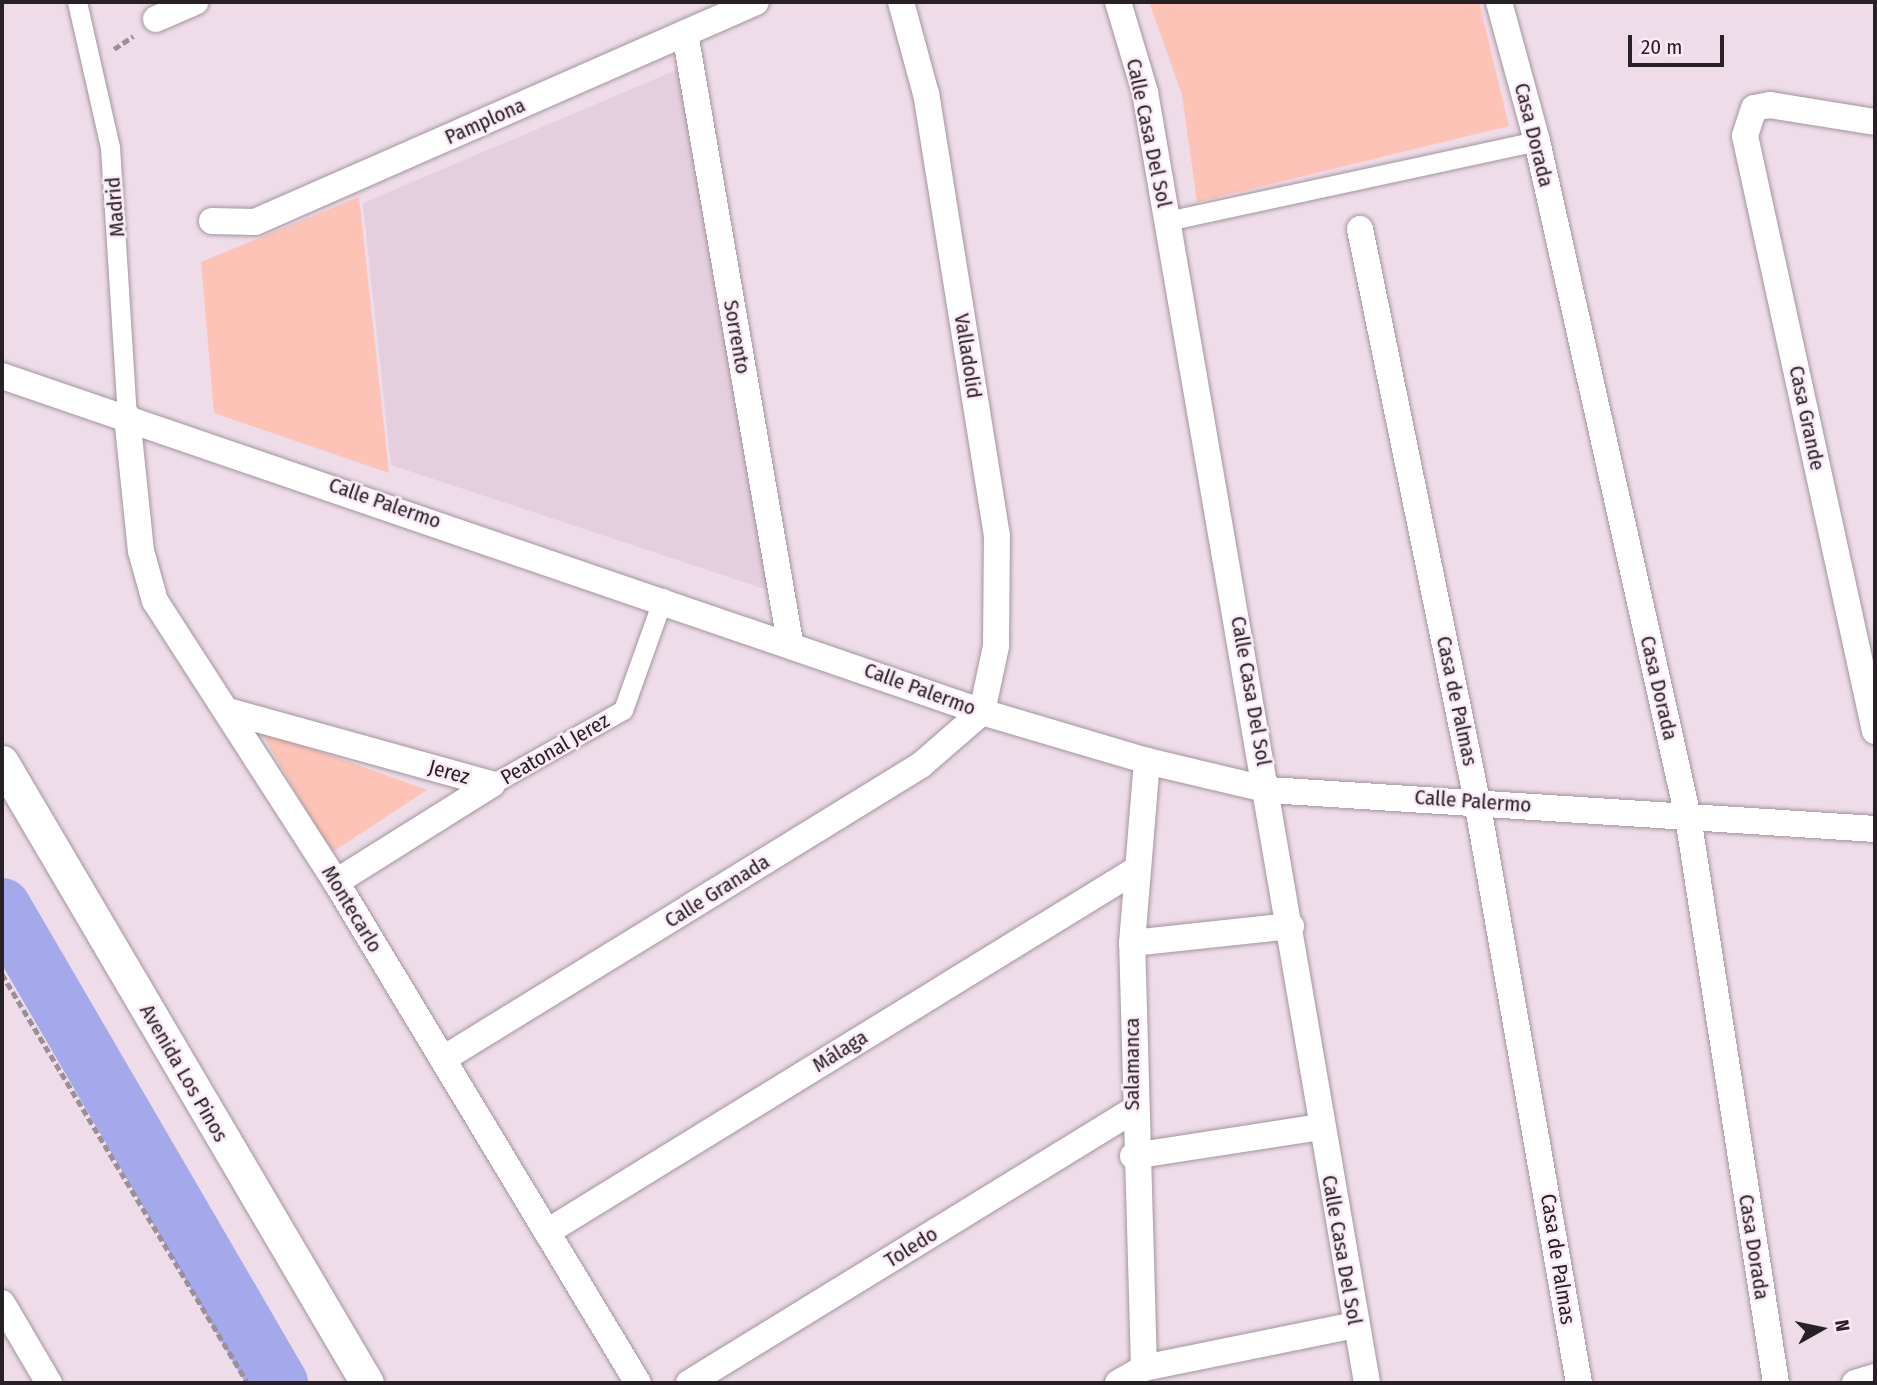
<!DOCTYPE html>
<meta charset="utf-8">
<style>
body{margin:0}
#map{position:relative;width:1877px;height:1385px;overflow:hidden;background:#eedde8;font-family:"Fira Sans Condensed",sans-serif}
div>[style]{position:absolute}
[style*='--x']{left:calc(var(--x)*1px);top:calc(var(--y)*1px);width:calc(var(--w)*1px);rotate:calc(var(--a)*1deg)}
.built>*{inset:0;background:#e5cede}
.green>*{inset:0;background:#fcc3b6}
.river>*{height:58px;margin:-29px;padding:0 29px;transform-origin:29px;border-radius:29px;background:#a4a9ec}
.path>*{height:4.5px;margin-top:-2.25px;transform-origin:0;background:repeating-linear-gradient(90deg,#9c9098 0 7px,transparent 0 10.5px)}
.roads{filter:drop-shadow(0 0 2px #a3949f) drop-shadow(0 0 2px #a3949f)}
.pedestrian>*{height:19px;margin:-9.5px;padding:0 9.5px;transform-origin:9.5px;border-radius:9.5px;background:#fff}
.minor>*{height:26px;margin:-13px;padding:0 13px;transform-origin:13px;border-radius:13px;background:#fff}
.tertiary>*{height:33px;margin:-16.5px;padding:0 16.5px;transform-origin:16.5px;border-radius:16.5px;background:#fff}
span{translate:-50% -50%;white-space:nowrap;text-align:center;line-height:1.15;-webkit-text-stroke:5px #fbeaf6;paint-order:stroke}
.street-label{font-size:21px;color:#272125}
.frame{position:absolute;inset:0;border:4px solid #272125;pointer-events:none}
.north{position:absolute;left:1786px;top:1294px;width:70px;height:70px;-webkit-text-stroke:5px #fbeaf6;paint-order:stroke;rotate:81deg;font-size:19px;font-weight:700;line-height:28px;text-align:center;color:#272125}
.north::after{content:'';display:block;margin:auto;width:24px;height:32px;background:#272125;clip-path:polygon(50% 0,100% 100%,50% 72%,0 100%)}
.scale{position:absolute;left:1628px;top:35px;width:96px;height:32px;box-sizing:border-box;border:4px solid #272125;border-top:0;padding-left:9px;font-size:21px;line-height:24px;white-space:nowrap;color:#272125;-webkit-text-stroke:5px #fbeaf6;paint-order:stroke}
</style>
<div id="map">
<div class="built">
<i style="clip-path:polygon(681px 68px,768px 590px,391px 465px,363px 203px)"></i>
</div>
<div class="green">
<i style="clip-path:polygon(1149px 2px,1479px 2px,1509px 126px,1197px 202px,1182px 95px)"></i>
<i style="clip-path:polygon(359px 197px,389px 473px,214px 413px,201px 262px)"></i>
<i style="clip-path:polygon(260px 730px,427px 790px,331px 853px)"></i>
</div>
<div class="river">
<i style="--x:2;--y:907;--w:551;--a:59.8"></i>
</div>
<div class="path">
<i style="--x:114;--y:49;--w:23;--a:-34"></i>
<i style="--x:2;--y:974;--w:477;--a:59"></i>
</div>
<div class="roads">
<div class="pedestrian">
<i style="--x:77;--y:2;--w:149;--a:77.2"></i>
<i style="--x:110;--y:147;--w:270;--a:86.4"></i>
<i style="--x:1167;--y:221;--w:379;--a:-12.2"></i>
<i style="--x:492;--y:784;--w:150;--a:-29.5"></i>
<i style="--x:623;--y:710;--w:119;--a:-70.3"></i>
</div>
<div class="minor">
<i style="--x:1118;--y:2;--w:94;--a:73.3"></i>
<i style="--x:1145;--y:92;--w:1310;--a:80.24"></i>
<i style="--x:1499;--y:2;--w:144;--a:74.7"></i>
<i style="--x:1537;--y:141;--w:693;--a:77.41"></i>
<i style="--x:1688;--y:817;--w:573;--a:81.16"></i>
<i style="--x:156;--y:19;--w:43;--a:-23.6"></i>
<i style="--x:685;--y:33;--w:618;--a:80.22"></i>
<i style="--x:1875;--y:122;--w:106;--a:-170.8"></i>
<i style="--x:1770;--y:105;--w:16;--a:169"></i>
<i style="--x:1754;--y:108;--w:29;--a:108"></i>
<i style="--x:1745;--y:136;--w:609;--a:77.68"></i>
<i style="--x:212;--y:221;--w:43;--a:1.3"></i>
<i style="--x:255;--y:222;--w:547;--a:-23.71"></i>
<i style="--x:1360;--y:229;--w:584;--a:78.44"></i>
<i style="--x:1477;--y:801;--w:591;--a:80.06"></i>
<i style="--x:2;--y:376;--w:1036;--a:18.92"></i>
<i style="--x:982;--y:712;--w:172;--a:16.5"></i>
<i style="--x:1147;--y:761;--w:125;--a:13.4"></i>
<i style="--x:1269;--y:790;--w:607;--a:3.68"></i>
<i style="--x:127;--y:416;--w:136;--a:84.1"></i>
<i style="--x:141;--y:551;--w:52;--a:74.4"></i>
<i style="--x:155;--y:601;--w:334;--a:57.2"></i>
<i style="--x:336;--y:882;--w:585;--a:58.92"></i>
<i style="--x:228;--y:711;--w:274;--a:15.5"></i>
<i style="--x:336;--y:882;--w:184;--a:-32.1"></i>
<i style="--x:1132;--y:943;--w:160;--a:-6.1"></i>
<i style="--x:443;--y:1059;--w:561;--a:-31.59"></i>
<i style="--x:921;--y:765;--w:81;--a:-41"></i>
<i style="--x:982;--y:712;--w:67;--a:-78"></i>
<i style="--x:996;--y:646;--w:110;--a:-89.5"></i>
<i style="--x:997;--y:536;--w:448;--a:-99.1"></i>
<i style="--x:926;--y:94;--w:95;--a:-105.2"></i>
<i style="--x:1133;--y:1156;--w:189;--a:-8.8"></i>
<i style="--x:547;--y:1232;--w:689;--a:-31.59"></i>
<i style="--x:2;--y:1303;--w:93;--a:59.6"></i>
<i style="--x:1144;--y:1368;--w:425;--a:-91.6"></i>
<i style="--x:1132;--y:943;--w:183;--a:-85.3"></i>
<i style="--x:689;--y:1383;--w:520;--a:-31.55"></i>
<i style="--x:1118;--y:1383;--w:30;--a:-30"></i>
<i style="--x:1144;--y:1368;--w:215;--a:-11.5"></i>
<i style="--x:1855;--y:1383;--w:21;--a:-17"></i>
</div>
<div class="tertiary">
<i style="--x:2;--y:762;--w:720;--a:59.55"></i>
</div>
</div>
<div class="street-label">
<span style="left:485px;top:121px;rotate:-24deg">Pamplona</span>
<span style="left:1149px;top:133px;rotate:78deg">Calle Casa Del Sol</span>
<span style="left:1534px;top:135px;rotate:76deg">Casa Dorada</span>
<span style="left:115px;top:207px;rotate:-95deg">Madrid</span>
<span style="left:737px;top:337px;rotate:80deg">Sorrento</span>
<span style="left:968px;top:356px;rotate:81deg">Valladolid</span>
<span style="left:1807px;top:418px;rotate:78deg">Casa Grande</span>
<span style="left:385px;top:503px;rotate:19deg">Calle Palermo</span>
<span style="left:1659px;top:688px;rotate:77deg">Casa Dorada</span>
<span style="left:920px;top:689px;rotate:20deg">Calle Palermo</span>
<span style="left:1251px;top:691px;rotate:80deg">Calle Casa Del Sol</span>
<span style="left:1457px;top:701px;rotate:78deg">Casa de Palmas</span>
<span style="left:555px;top:749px;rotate:-30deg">Peatonal Jerez</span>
<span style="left:449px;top:772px;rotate:15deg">Jerez</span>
<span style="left:1473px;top:801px;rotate:4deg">Calle Palermo</span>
<span style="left:717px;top:891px;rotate:-32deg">Calle Granada</span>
<span style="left:352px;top:909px;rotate:59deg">Montecarlo</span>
<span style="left:840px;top:1051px;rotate:-32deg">Málaga</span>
<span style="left:1132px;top:1064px;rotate:-90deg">Salamanca</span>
<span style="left:184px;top:1073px;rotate:60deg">Avenida Los Pinos</span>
<span style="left:911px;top:1247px;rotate:-32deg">Toledo</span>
<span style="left:1754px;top:1247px;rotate:81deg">Casa Dorada</span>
<span style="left:1342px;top:1250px;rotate:80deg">Calle Casa Del Sol</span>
<span style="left:1558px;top:1259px;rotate:81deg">Casa de Palmas</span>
</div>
<div class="frame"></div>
<div class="north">N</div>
<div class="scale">20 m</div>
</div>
